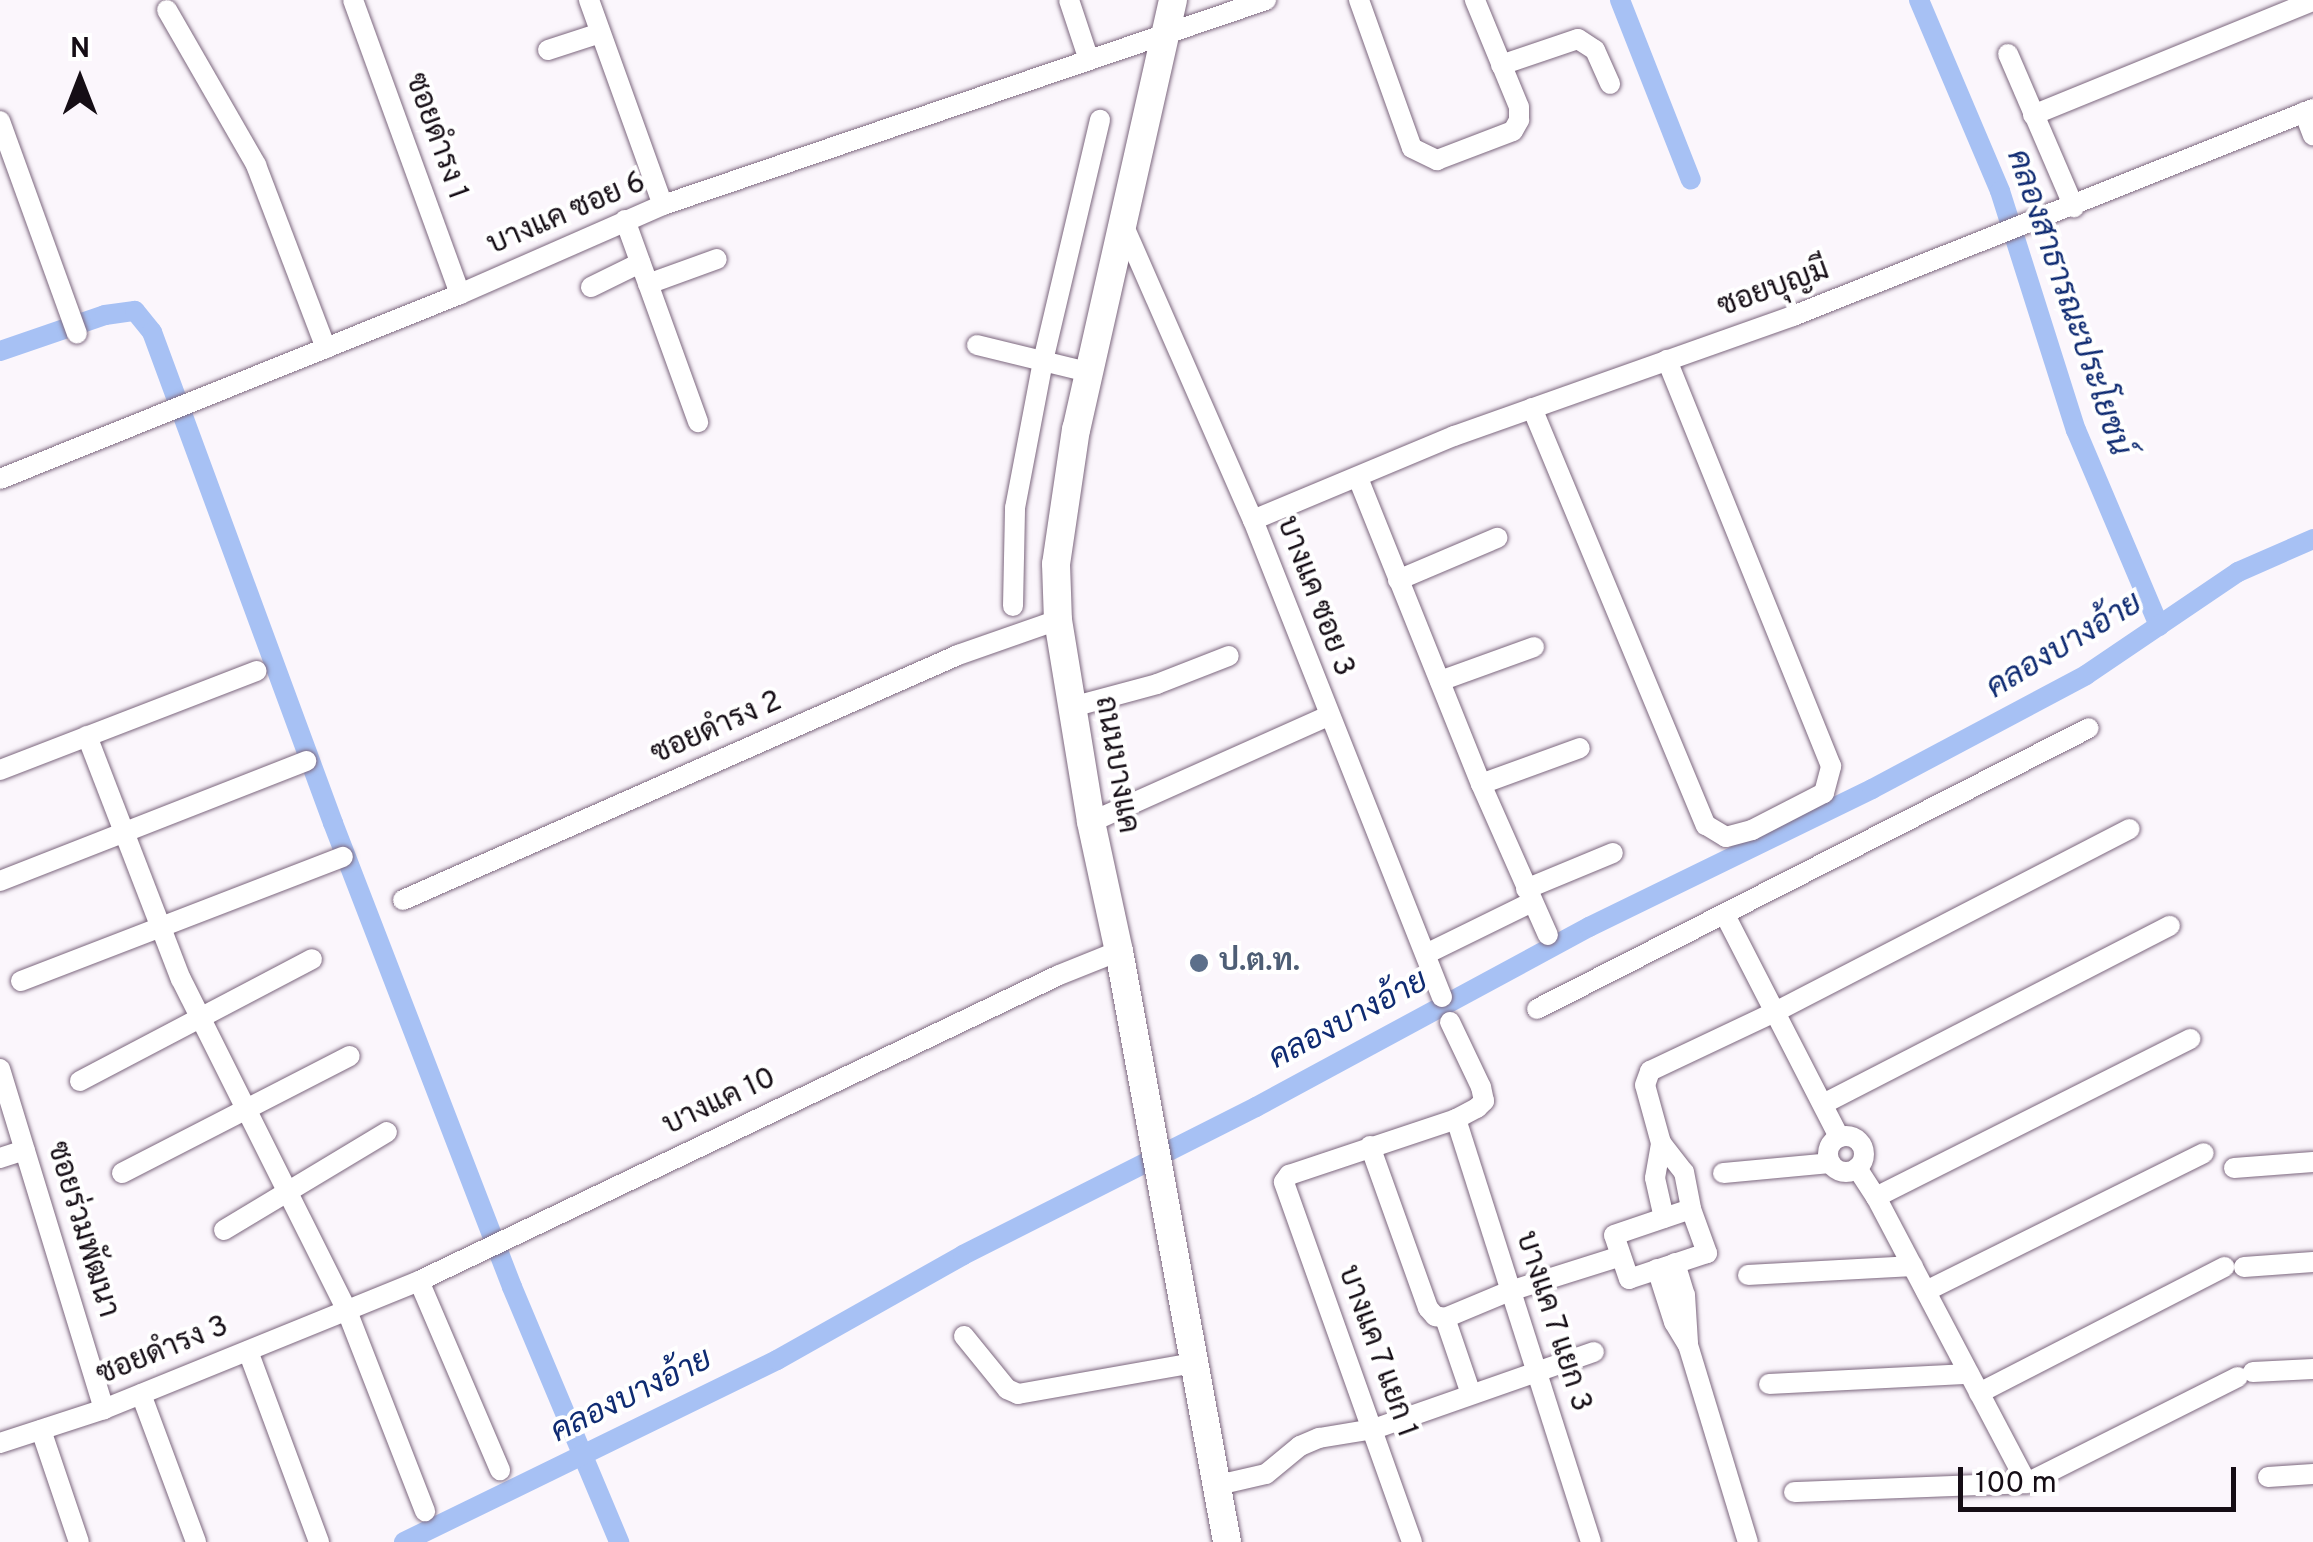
<!DOCTYPE html>
<meta charset="utf-8">
<style>
body{margin:0}
#map{position:relative;width:2313px;height:1542px;overflow:hidden;background:#fbf6fc;font-family:Overpass,Sarabun,sans-serif}
div>[style]{position:absolute}
[style*='--x']{left:calc(var(--x)*1px);top:calc(var(--y)*1px);width:calc(var(--w)*1px);rotate:calc(var(--a)*1deg)}
.canal>*{height:20px;margin:-10px;padding:0 10px;transform-origin:10px;border-radius:10px;background:#a7c1f4}
.roads{filter:drop-shadow(0 0 2px #7c677e) drop-shadow(0 0 2px #7c677e)}
.street>*{height:20px;margin:-10px;padding:0 10px;transform-origin:10px;border-radius:10px;background:#fff}
.street>.ring{margin:-10px;padding:0;box-sizing:content-box;background:none;border:20px solid #fff;border-radius:50%}
.secondary>*{height:28px;margin:-14px;padding:0 14px;transform-origin:14px;border-radius:14px;background:#fff}
.dots>*{width:28px;height:28px;translate:-50% -50%;box-sizing:border-box;border:5px solid #fff;border-radius:50%}
span{translate:-50% -50%;white-space:nowrap;text-align:center;line-height:1.15;-webkit-text-stroke:8px #fff;paint-order:stroke}
.street-label{font-size:30px;color:#150d15}
.service-label{font-size:30px;color:#4e5e75;font-weight:700}
.left{translate:0 -50%;text-align:left}
.water-label{font-size:32px;color:#0f2b72;font-style:italic}
.north{position:absolute;left:30px;top:30px;width:100px;height:100px;-webkit-text-stroke:8px #fff;paint-order:stroke;rotate:0deg;font-size:28px;font-weight:700;line-height:40px;text-align:center;color:#150d15}
.north::after{content:'';display:block;margin:auto;width:35px;height:45px;background:#150d15;clip-path:polygon(50% 0,100% 100%,50% 72%,0 100%)}
.scale{position:absolute;left:1958px;top:1467px;width:278px;height:45px;box-sizing:border-box;border:5px solid #150d15;border-top:0;padding-left:12px;font-size:30px;line-height:35px;white-space:nowrap;color:#150d15;-webkit-text-stroke:8px #fff;paint-order:stroke}
</style>
<div id="map">
<div class="canal">
<i style="--x:1620;--y:0;--w:193;--a:68.5"></i>
<i style="--x:1919;--y:0;--w:207;--a:67"></i>
<i style="--x:2000;--y:191;--w:251;--a:72.4"></i>
<i style="--x:2076;--y:430;--w:213;--a:67"></i>
<i style="--x:0;--y:351;--w:111;--a:-18.9"></i>
<i style="--x:105;--y:315;--w:30;--a:-8"></i>
<i style="--x:135;--y:311;--w:27;--a:51"></i>
<i style="--x:152;--y:332;--w:523;--a:69.76"></i>
<i style="--x:333;--y:823;--w:497;--a:68.9"></i>
<i style="--x:512;--y:1287;--w:277;--a:67.2"></i>
<i style="--x:404;--y:1542;--w:415;--a:-26"></i>
<i style="--x:777;--y:1360;--w:214;--a:-29.4"></i>
<i style="--x:963;--y:1255;--w:328;--a:-26.8"></i>
<i style="--x:1256;--y:1107;--w:379;--a:-28.4"></i>
<i style="--x:1589;--y:927;--w:315;--a:-26"></i>
<i style="--x:1872;--y:789;--w:242;--a:-28"></i>
<i style="--x:2086;--y:675;--w:184;--a:-34.1"></i>
<i style="--x:2238;--y:572;--w:82;--a:-23.7"></i>
</div>
<div class="roads">
<div class="street">
<i style="--x:353;--y:0;--w:313;--a:70"></i>
<i style="--x:589;--y:0;--w:218;--a:70.2"></i>
<i style="--x:1069;--y:0;--w:63;--a:71.6"></i>
<i style="--x:1359;--y:0;--w:157;--a:70.3"></i>
<i style="--x:1412;--y:148;--w:28;--a:26"></i>
<i style="--x:1437;--y:160;--w:81;--a:-20.9"></i>
<i style="--x:1513;--y:131;--w:13;--a:-61"></i>
<i style="--x:1519;--y:120;--w:13;--a:-90"></i>
<i style="--x:1519;--y:107;--w:116;--a:-112.4"></i>
<i style="--x:167;--y:10;--w:179;--a:60.1"></i>
<i style="--x:256;--y:165;--w:196;--a:69.1"></i>
<i style="--x:548;--y:50;--w:55;--a:-18.1"></i>
<i style="--x:2008;--y:54;--w:167;--a:66.7"></i>
<i style="--x:1501;--y:65;--w:81;--a:-18.7"></i>
<i style="--x:1578;--y:39;--w:20;--a:33"></i>
<i style="--x:1595;--y:50;--w:37;--a:66"></i>
<i style="--x:2304;--y:112;--w:25;--a:69"></i>
<i style="--x:2033;--y:115;--w:302;--a:-22.2"></i>
<i style="--x:0;--y:121;--w:226;--a:70.1"></i>
<i style="--x:625;--y:220;--w:215;--a:70.1"></i>
<i style="--x:1122;--y:222;--w:326;--a:66.3"></i>
<i style="--x:1253;--y:520;--w:513;--a:68.39"></i>
<i style="--x:648;--y:284;--w:73;--a:-19.9"></i>
<i style="--x:591;--y:287;--w:55;--a:-26.1"></i>
<i style="--x:977;--y:345;--w:114;--a:13.7"></i>
<i style="--x:1532;--y:408;--w:452;--a:67.4"></i>
<i style="--x:1706;--y:825;--w:23;--a:31"></i>
<i style="--x:1726;--y:837;--w:27;--a:-15"></i>
<i style="--x:1752;--y:830;--w:81;--a:-27.2"></i>
<i style="--x:1824;--y:793;--w:28;--a:-75"></i>
<i style="--x:1831;--y:766;--w:438;--a:-112"></i>
<i style="--x:1358;--y:478;--w:330;--a:68.1"></i>
<i style="--x:1481;--y:784;--w:165;--a:66.1"></i>
<i style="--x:0;--y:479;--w:496;--a:-21.9"></i>
<i style="--x:460;--y:294;--w:222;--a:-23.7"></i>
<i style="--x:663;--y:205;--w:637;--a:-18.78"></i>
<i style="--x:1253;--y:520;--w:218;--a:-22.7"></i>
<i style="--x:1454;--y:436;--w:360;--a:-19.5"></i>
<i style="--x:1793;--y:316;--w:560;--a:-21.71"></i>
<i style="--x:1398;--y:580;--w:108;--a:-23"></i>
<i style="--x:1013;--y:606;--w:98;--a:-88.8"></i>
<i style="--x:1015;--y:508;--w:150;--a:-79.2"></i>
<i style="--x:1043;--y:361;--w:248;--a:-76.7"></i>
<i style="--x:1440;--y:681;--w:100;--a:-19.9"></i>
<i style="--x:1072;--y:707;--w:88;--a:-15.1"></i>
<i style="--x:1157;--y:684;--w:77;--a:-21.3"></i>
<i style="--x:87;--y:736;--w:261;--a:68.9"></i>
<i style="--x:181;--y:979;--w:371;--a:63.4"></i>
<i style="--x:347;--y:1311;--w:215;--a:68.7"></i>
<i style="--x:0;--y:770;--w:275;--a:-21.1"></i>
<i style="--x:1481;--y:784;--w:105;--a:-20"></i>
<i style="--x:1091;--y:822;--w:260;--a:-24.1"></i>
<i style="--x:0;--y:881;--w:329;--a:-21.4"></i>
<i style="--x:1526;--y:889;--w:94;--a:-22.5"></i>
<i style="--x:403;--y:900;--w:607;--a:-23.82"></i>
<i style="--x:958;--y:655;--w:106;--a:-19.3"></i>
<i style="--x:1725;--y:915;--w:250;--a:62.8"></i>
<i style="--x:1426;--y:954;--w:118;--a:-26.1"></i>
<i style="--x:21;--y:981;--w:345;--a:-21.1"></i>
<i style="--x:1537;--y:1009;--w:619;--a:-26.98"></i>
<i style="--x:0;--y:1069;--w:356;--a:73"></i>
<i style="--x:80;--y:1081;--w:262;--a:-27.7"></i>
<i style="--x:1823;--y:1104;--w:390;--a:-27.2"></i>
<i style="--x:1456;--y:1119;--w:444;--a:72.3"></i>
<i class="ring" style="left:1828px;top:1136px;width:16px;height:16px"></i>
<i style="--x:1661;--y:1143;--w:60;--a:-105.4"></i>
<i style="--x:1645;--y:1085;--w:15;--a:-70"></i>
<i style="--x:1650;--y:1071;--w:138;--a:-25.3"></i>
<i style="--x:1775;--y:1012;--w:399;--a:-27.3"></i>
<i style="--x:1370;--y:1146;--w:172;--a:70.3"></i>
<i style="--x:1428;--y:1308;--w:11;--a:49"></i>
<i style="--x:1435;--y:1316;--w:10;--a:11"></i>
<i style="--x:1445;--y:1318;--w:80;--a:71.1"></i>
<i style="--x:0;--y:1158;--w:26;--a:-18"></i>
<i style="--x:1857;--y:1168;--w:35;--a:57"></i>
<i style="--x:1876;--y:1197;--w:323;--a:62.2"></i>
<i style="--x:2234;--y:1168;--w:79;--a:-4.3"></i>
<i style="--x:122;--y:1173;--w:256;--a:-27.2"></i>
<i style="--x:1723;--y:1173;--w:108;--a:-5.3"></i>
<i style="--x:1876;--y:1197;--w:352;--a:-26.7"></i>
<i style="--x:1691;--y:1209;--w:47;--a:70"></i>
<i style="--x:1707;--y:1253;--w:82;--a:161.6"></i>
<i style="--x:1629;--y:1279;--w:46;--a:-108.8"></i>
<i style="--x:1614;--y:1235;--w:81;--a:-18.7"></i>
<i style="--x:1664;--y:1218;--w:41;--a:-102.7"></i>
<i style="--x:1655;--y:1178;--w:36;--a:-80"></i>
<i style="--x:1661;--y:1143;--w:37;--a:52"></i>
<i style="--x:1684;--y:1172;--w:38;--a:79"></i>
<i style="--x:224;--y:1230;--w:190;--a:-31"></i>
<i style="--x:1675;--y:1263;--w:34;--a:73"></i>
<i style="--x:1685;--y:1295;--w:48;--a:86.4"></i>
<i style="--x:2244;--y:1267;--w:69;--a:-4.1"></i>
<i style="--x:1657;--y:1269;--w:56;--a:72.2"></i>
<i style="--x:1674;--y:1322;--w:27;--a:59"></i>
<i style="--x:1688;--y:1345;--w:206;--a:73.1"></i>
<i style="--x:1748;--y:1275;--w:165;--a:-3.1"></i>
<i style="--x:419;--y:1281;--w:206;--a:66.8"></i>
<i style="--x:1926;--y:1291;--w:310;--a:-26.4"></i>
<i style="--x:1445;--y:1318;--w:70;--a:-22.6"></i>
<i style="--x:1510;--y:1291;--w:116;--a:-17.5"></i>
<i style="--x:964;--y:1336;--w:68;--a:50.9"></i>
<i style="--x:1007;--y:1389;--w:12;--a:24"></i>
<i style="--x:1018;--y:1394;--w:179;--a:-10"></i>
<i style="--x:248;--y:1351;--w:204;--a:69.6"></i>
<i style="--x:2253;--y:1372;--w:60;--a:-2.9"></i>
<i style="--x:1769;--y:1384;--w:200;--a:-2.9"></i>
<i style="--x:1979;--y:1393;--w:276;--a:-27.2"></i>
<i style="--x:141;--y:1394;--w:158;--a:69.6"></i>
<i style="--x:41;--y:1430;--w:118;--a:71.3"></i>
<i style="--x:0;--y:1443;--w:109;--a:-18.1"></i>
<i style="--x:104;--y:1409;--w:340;--a:-22.1"></i>
<i style="--x:419;--y:1281;--w:709;--a:-25.55"></i>
<i style="--x:1059;--y:975;--w:65;--a:-21.8"></i>
<i style="--x:2268;--y:1477;--w:45;--a:-3.8"></i>
<i style="--x:1218;--y:1485;--w:49;--a:-12.9"></i>
<i style="--x:1266;--y:1474;--w:44;--a:-39.5"></i>
<i style="--x:1300;--y:1446;--w:21;--a:-23"></i>
<i style="--x:1319;--y:1438;--w:56;--a:-9.3"></i>
<i style="--x:1374;--y:1429;--w:233;--a:-19.3"></i>
<i style="--x:1794;--y:1492;--w:233;--a:-2.2"></i>
<i style="--x:2027;--y:1483;--w:236;--a:-26.7"></i>
<i style="--x:1412;--y:1542;--w:382;--a:-109.6"></i>
<i style="--x:1284;--y:1182;--w:9;--a:-54"></i>
<i style="--x:1289;--y:1175;--w:176;--a:-18.5"></i>
<i style="--x:1456;--y:1119;--w:24;--a:-28"></i>
<i style="--x:1477;--y:1108;--w:10;--a:-45"></i>
<i style="--x:1484;--y:1101;--w:14;--a:-102"></i>
<i style="--x:1481;--y:1087;--w:72;--a:-115.5"></i>
</div>
<div class="secondary">
<i style="--x:1173;--y:0;--w:440;--a:102.7"></i>
<i style="--x:1076;--y:429;--w:136;--a:98.4"></i>
<i style="--x:1056;--y:564;--w:56;--a:88"></i>
<i style="--x:1058;--y:620;--w:205;--a:80.7"></i>
<i style="--x:1091;--y:822;--w:132;--a:77.8"></i>
<i style="--x:1119;--y:951;--w:601;--a:79.64"></i>
</div>
</div>
<div class="dots">
<i style="left:1199px;top:963px;background:#5c6f8a"></i>
</div>
<div class="street-label">
<span style="left:435px;top:137px;rotate:70deg">ซอยดำรง 1</span>
<span style="left:567px;top:215px;rotate:-23deg">บางแค ซอย 6</span>
<span style="left:1774px;top:290px;rotate:-20deg">ซอยบุญมี</span>
<span style="left:1314px;top:597px;rotate:69deg">บางแค ซอย 3</span>
<span style="left:717px;top:729px;rotate:-24deg">ซอยดำรง 2</span>
<span style="left:1115px;top:765px;rotate:80deg">ถนนบางแค</span>
<span style="left:720px;top:1103px;rotate:-25deg">บางแค 10</span>
<span style="left:81px;top:1230px;rotate:73deg">ซอยร่วมพัฒนา</span>
<span style="left:1552px;top:1322px;rotate:72deg">บางแค 7 แยก 3</span>
<span style="left:163px;top:1352px;rotate:-22deg">ซอยดำรง 3</span>
<span style="left:1376px;top:1352px;rotate:70deg">บางแค 7 แยก 1</span>
</div>
<div class="service-label">
<span class="left" style="left:1219px;top:963px">ป.ต.ท.</span>
</div>
<div class="water-label">
<span style="left:2067px;top:303px;rotate:71deg">คลองสาธารณะประโยชน์</span>
<span style="left:2065px;top:647px;rotate:-31deg">คลองบางอ้าย</span>
<span style="left:1349px;top:1021px;rotate:-28deg">คลองบางอ้าย</span>
<span style="left:632px;top:1397px;rotate:-26deg">คลองบางอ้าย</span>
</div>
<div class="north">N</div>
<div class="scale">100 m</div>
</div>
